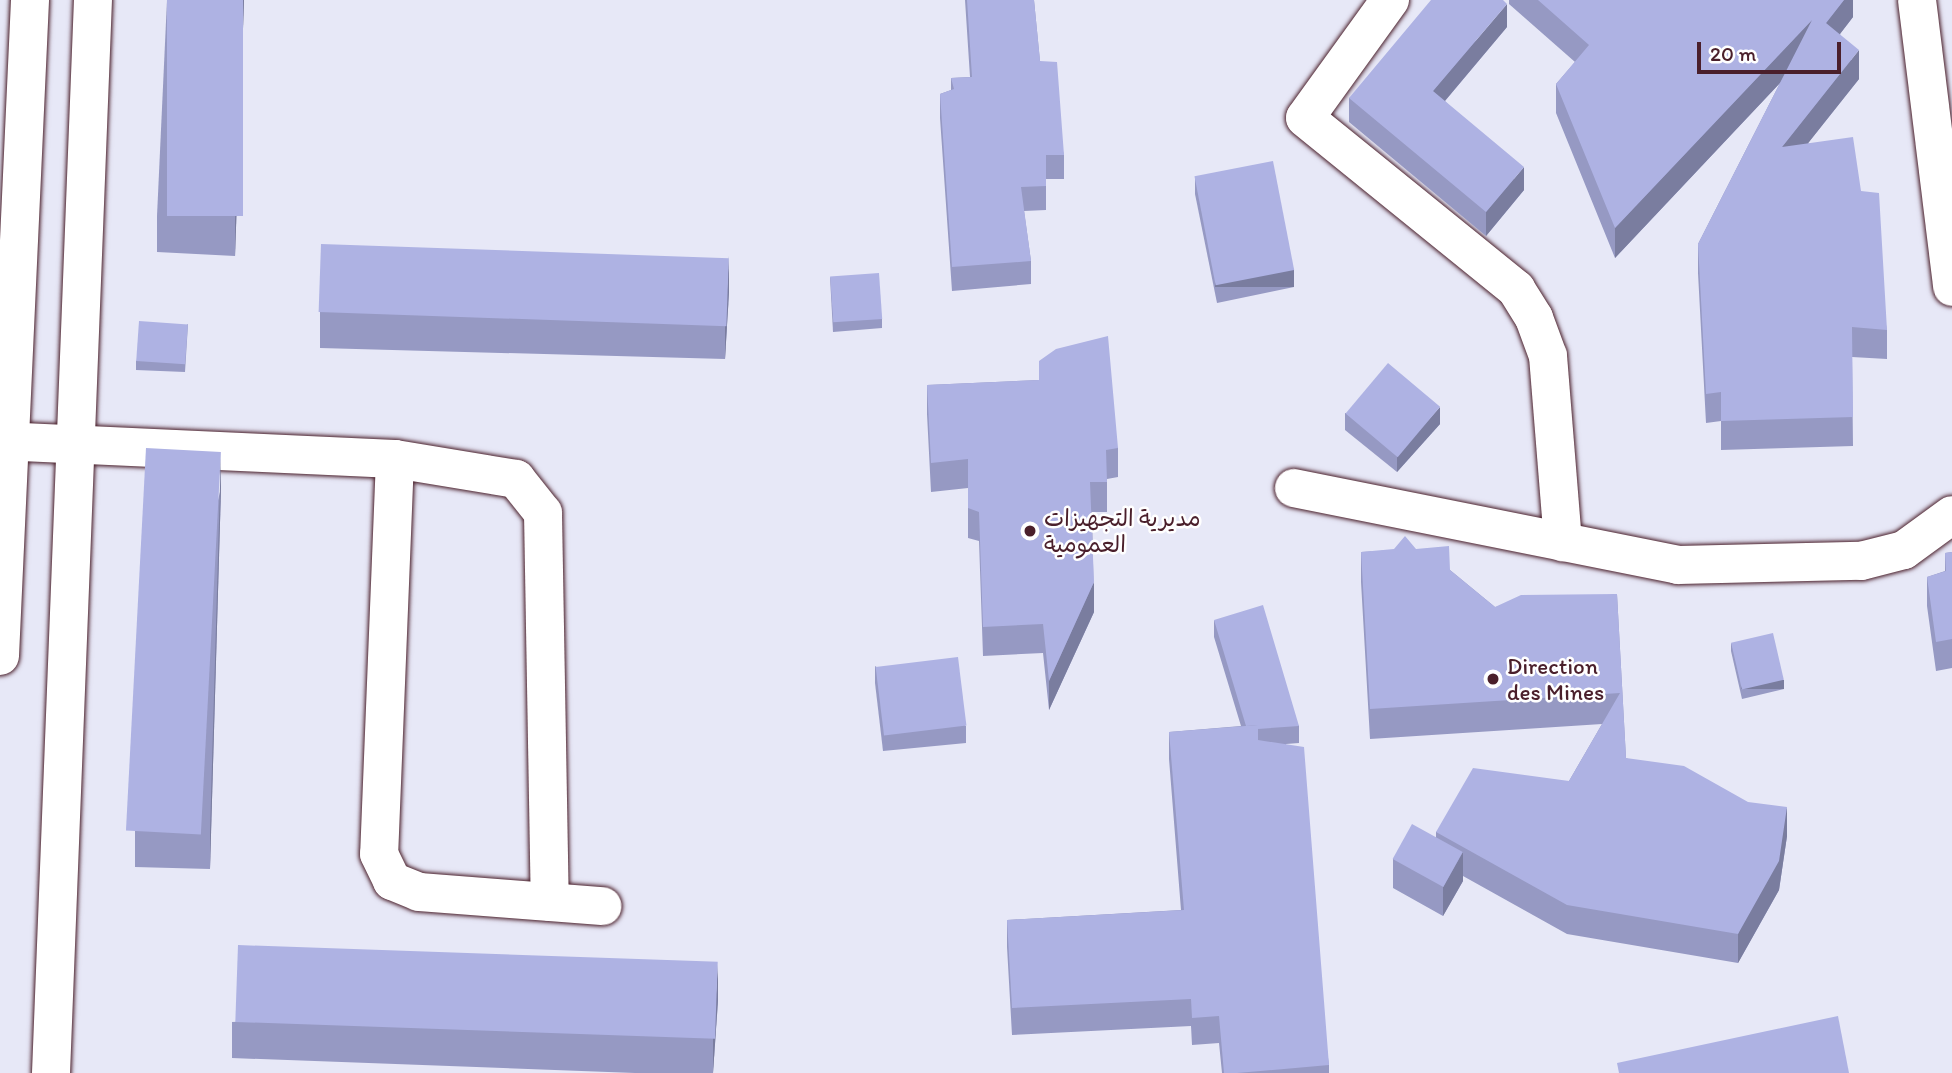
<!DOCTYPE html>
<meta charset="utf-8">
<style>
body{margin:0}
#map{position:relative;width:1952px;height:1073px;overflow:hidden;background:#e7e8f7;font-family:Itim,"Playpen Sans Arabic",sans-serif}
div>[style]{position:absolute}
[style*='--x']{left:calc(var(--x)*1px);top:calc(var(--y)*1px);width:calc(var(--w)*1px);rotate:calc(var(--a)*1deg)}
.roads{filter:drop-shadow(0 0 2px #4a1f2b) drop-shadow(0 0 2px #4a1f2b)}
.minor>*{height:38px;margin:-19px;padding:0 19px;transform-origin:19px;border-radius:19px;background:#fff}
.wall>*{inset:0;background:#9699c3}
.shaded-wall>*{inset:0;background:#7a7d9f;transform-origin:0 0}
.building>*{inset:0;background:#aeb2e3;transform-origin:0 0}
.dots>*{width:19px;height:19px;translate:-50% -50%;box-sizing:border-box;border:4px solid #fff;border-radius:50%}
span{translate:-50% -50%;white-space:nowrap;text-align:center;line-height:1.15;-webkit-text-stroke:5px #fff;paint-order:stroke}
.poi-label{font-size:23px;color:#4a1f2b}
.left{translate:0 -50%;text-align:left}
.scale{position:absolute;left:1697px;top:42px;width:144px;height:32px;box-sizing:border-box;border:4px solid #4a1f2b;border-top:0;padding-left:9px;font-size:21px;line-height:24px;white-space:nowrap;color:#4a1f2b;-webkit-text-stroke:5px #fff;paint-order:stroke}
</style>
<div id="map">
<div class="roads">
<div class="minor">
<i style="--x:1390;--y:0;--w:145;--a:125.8"></i>
<i style="--x:1305;--y:118;--w:272;--a:39"></i>
<i style="--x:1516;--y:289;--w:34;--a:58"></i>
<i style="--x:1534;--y:318;--w:40;--a:69.8"></i>
<i style="--x:1548;--y:356;--w:187;--a:85.4"></i>
<i style="--x:1917;--y:0;--w:289;--a:83"></i>
<i style="--x:0;--y:441;--w:395;--a:2.6"></i>
<i style="--x:395;--y:459;--w:123;--a:9.4"></i>
<i style="--x:516;--y:479;--w:43;--a:51.5"></i>
<i style="--x:543;--y:513;--w:389;--a:89"></i>
<i style="--x:395;--y:459;--w:395;--a:92.3"></i>
<i style="--x:379;--y:854;--w:30;--a:64"></i>
<i style="--x:392;--y:881;--w:29;--a:22"></i>
<i style="--x:419;--y:892;--w:184;--a:4.4"></i>
<i style="--x:1294;--y:488;--w:392;--a:11.3"></i>
<i style="--x:1678;--y:565;--w:183;--a:-1.3"></i>
<i style="--x:1861;--y:561;--w:44;--a:-14.3"></i>
<i style="--x:1904;--y:550;--w:59;--a:-36.1"></i>
<i style="--x:0;--y:656;--w:657;--a:-87.38"></i>
<i style="--x:51;--y:1073;--w:1074;--a:-87.76"></i>
</div>
</div>
<div class="wall">
<i style="clip-path:polygon(167px 0,244px 0,235px 256px,157px 252px,157px 216px)"></i>
<i style="clip-path:polygon(965px 0,1034px 0,1040px 61px,1064px 155px,1064px 179px,1046px 179px,1046px 210px,1024px 211px,1031px 261px,1031px 284px,952px 291px,940px 118px,940px 94px,951px 90px,951px 78px,970px 77px)"></i>
<i style="clip-path:polygon(1509px 0,1853px 0,1853px 17px,1840px 34px,1859px 79px,1808px 143px,1861px 191px,1887px 330px,1887px 359px,1852px 357px,1853px 446px,1721px 450px,1721px 421px,1706px 423px,1698px 273px,1698px 244px,1780px 83px,1615px 258px,1556px 113px,1556px 84px,1575px 62px,1509px 4px)"></i>
<i style="clip-path:polygon(1507px 27px,1445px 101px,1524px 190px,1486px 236px,1349px 122px,1349px 98px)"></i>
<i style="clip-path:polygon(1195px 177px,1294px 287px,1217px 303px,1195px 194px)"></i>
<i style="clip-path:polygon(830px 277px,882px 319px,882px 328px,833px 332px)"></i>
<i style="clip-path:polygon(729px 292px,725px 359px,320px 348px,320px 312px)"></i>
<i style="clip-path:polygon(188px 324px,185px 372px,136px 370px,136px 361px)"></i>
<i style="clip-path:polygon(1039px 361px,1118px 448px,1118px 477px,1107px 479px,1107px 512px,1092px 512px,1094px 612px,1049px 710px,1043px 653px,983px 656px,979px 541px,968px 538px,968px 488px,931px 492px,927px 414px,927px 385px,1039px 380px)"></i>
<i style="clip-path:polygon(1345px 413px,1440px 424px,1397px 472px,1345px 430px)"></i>
<i style="clip-path:polygon(221px 488px,210px 869px,135px 867px,135px 831px)"></i>
<i style="clip-path:polygon(1416px 549px,1450px 570px,1495px 607px,1617px 594px,1626px 758px,1787px 836px,1779px 890px,1738px 963px,1567px 934px,1463px 876px,1463px 881px,1443px 916px,1393px 888px,1393px 859px,1436px 837px,1436px 832px,1569px 781px,1602px 724px,1370px 739px,1361px 582px,1361px 552px)"></i>
<i style="clip-path:polygon(1952px 552px,1952px 668px,1936px 671px,1927px 606px,1927px 577px,1945px 571px,1945px 553px)"></i>
<i style="clip-path:polygon(1214px 620px,1299px 726px,1299px 743px,1286px 744px,1329px 1065px,1329px 1073px,1222px 1073px,1219px 1043px,1192px 1045px,1191px 1026px,1012px 1035px,1007px 947px,1007px 920px,1181px 910px,1169px 759px,1169px 732px,1241px 726px,1214px 637px)"></i>
<i style="clip-path:polygon(1731px 643px,1784px 689px,1742px 699px,1731px 651px)"></i>
<i style="clip-path:polygon(875px 666px,966px 726px,966px 743px,883px 751px,875px 683px)"></i>
<i style="clip-path:polygon(718px 1000px,713px 1073px,635px 1073px,232px 1058px,232px 1022px)"></i>
</div>
<div class="shaded-wall">
<i style="clip-path:polygon(243px 0,244px 0,235px 256px,235px 220px)"></i>
<i style="clip-path:polygon(1844px 0,1853px 0,1853px 17px,1826px 52px,1826px 23px)"></i>
<i style="clip-path:polygon(1507px 4px,1507px 27px,1433px 115px,1433px 91px)"></i>
<i style="clip-path:polygon(1812px 20px,1812px 49px,1615px 258px,1615px 228px)"></i>
<i style="clip-path:polygon(1859px 50px,1859px 79px,1782px 176px,1782px 147px)"></i>
<i style="clip-path:polygon(1524px 167px,1524px 190px,1486px 236px,1486px 212px)"></i>
<i style="clip-path:polygon(729px 256px,729px 292px,725px 359px,725px 323px)"></i>
<i style="left:1294px;top:270px;width:17px;height:79px;rotate:90deg"></i>
<i style="clip-path:polygon(1440px 407px,1440px 424px,1397px 472px,1397px 455px)"></i>
<i style="clip-path:polygon(221px 452px,221px 488px,210px 869px,210px 833px)"></i>
<i style="clip-path:polygon(1094px 582px,1094px 612px,1049px 710px,1049px 681px)"></i>
<i style="left:1784px;top:680px;width:9px;height:43px;rotate:90deg"></i>
<i style="clip-path:polygon(1787px 807px,1787px 836px,1779px 890px,1738px 963px,1738px 934px)"></i>
<i style="clip-path:polygon(1463px 852px,1463px 881px,1443px 916px,1443px 887px)"></i>
<i style="clip-path:polygon(718px 964px,718px 1000px,713px 1073px,713px 1040px)"></i>
</div>
<div class="building">
<i style="left:167px;top:0;width:76px;height:216px"></i>
<i style="clip-path:polygon(967px 0,1034px 0,1040px 61px,1057px 62px,1064px 155px,1046px 155px,1046px 186px,1021px 187px,1031px 261px,952px 267px,940px 94px,954px 89px,951px 78px,972px 77px)"></i>
<i style="clip-path:polygon(1431px 0,1503px 0,1507px 4px,1433px 91px,1524px 167px,1486px 212px,1349px 98px)"></i>
<i style="clip-path:polygon(1538px 0,1844px 0,1826px 23px,1859px 50px,1782px 147px,1853px 137px,1861px 191px,1879px 193px,1887px 330px,1852px 327px,1853px 417px,1721px 421px,1721px 392px,1706px 394px,1698px 244px,1812px 20px,1615px 228px,1556px 84px,1589px 45px)"></i>
<i style="left:1273px;top:161px;width:111px;height:80px;rotate:79deg"></i>
<i style="left:321px;top:244px;width:408px;height:68px;rotate:2deg"></i>
<i style="left:879px;top:273px;width:46px;height:49px;rotate:86deg"></i>
<i style="left:139px;top:321px;width:49px;height:40px;rotate:4deg"></i>
<i style="clip-path:polygon(1108px 336px,1118px 448px,1106px 450px,1107px 482px,1090px 482px,1094px 582px,1049px 681px,1043px 624px,983px 627px,979px 512px,968px 508px,968px 459px,931px 463px,927px 385px,1039px 380px,1039px 361px,1056px 349px)"></i>
<i style="left:1388px;top:363px;width:68px;height:66px;rotate:40deg"></i>
<i style="left:146px;top:448px;width:75px;height:383px;rotate:3deg"></i>
<i style="clip-path:polygon(1405px 536px,1416px 549px,1449px 546px,1450px 570px,1495px 607px,1521px 595px,1617px 594px,1626px 758px,1684px 766px,1748px 802px,1787px 807px,1779px 861px,1738px 934px,1567px 905px,1436px 832px,1473px 768px,1569px 781px,1620px 693px,1370px 709px,1361px 552px,1394px 549px)"></i>
<i style="clip-path:polygon(1952px 552px,1952px 639px,1936px 642px,1927px 577px,1946px 571px,1945px 553px)"></i>
<i style="clip-path:polygon(1263px 605px,1299px 726px,1258px 729px,1258px 725px,1246px 726px,1214px 620px)"></i>
<i style="left:1773px;top:633px;width:48px;height:43px;rotate:77deg"></i>
<i style="left:958px;top:657px;width:69px;height:83px;rotate:83deg"></i>
<i style="clip-path:polygon(1258px 725px,1258px 740px,1304px 747px,1329px 1065px,1237px 1073px,1224px 1073px,1219px 1016px,1192px 1018px,1191px 999px,1012px 1008px,1007px 920px,1184px 910px,1169px 732px)"></i>
<i style="left:1412px;top:824px;width:58px;height:40px;rotate:29deg"></i>
<i style="left:238px;top:945px;width:480px;height:77px;rotate:2deg"></i>
<i style="clip-path:polygon(1838px 1016px,1849px 1073px,1619px 1073px,1617px 1063px)"></i>
</div>
<div class="dots">
<i style="left:1030px;top:531px;background:#4a1f2b"></i>
<i style="left:1493px;top:679px;background:#4a1f2b"></i>
</div>
<div class="poi-label">
<span class="left" style="left:1044px;top:531px">مديرية التجهيزات<br>العمومية</span>
<span class="left" style="left:1507px;top:679px">Direction<br>des Mines</span>
</div>
<div class="scale">20 m</div>
</div>
